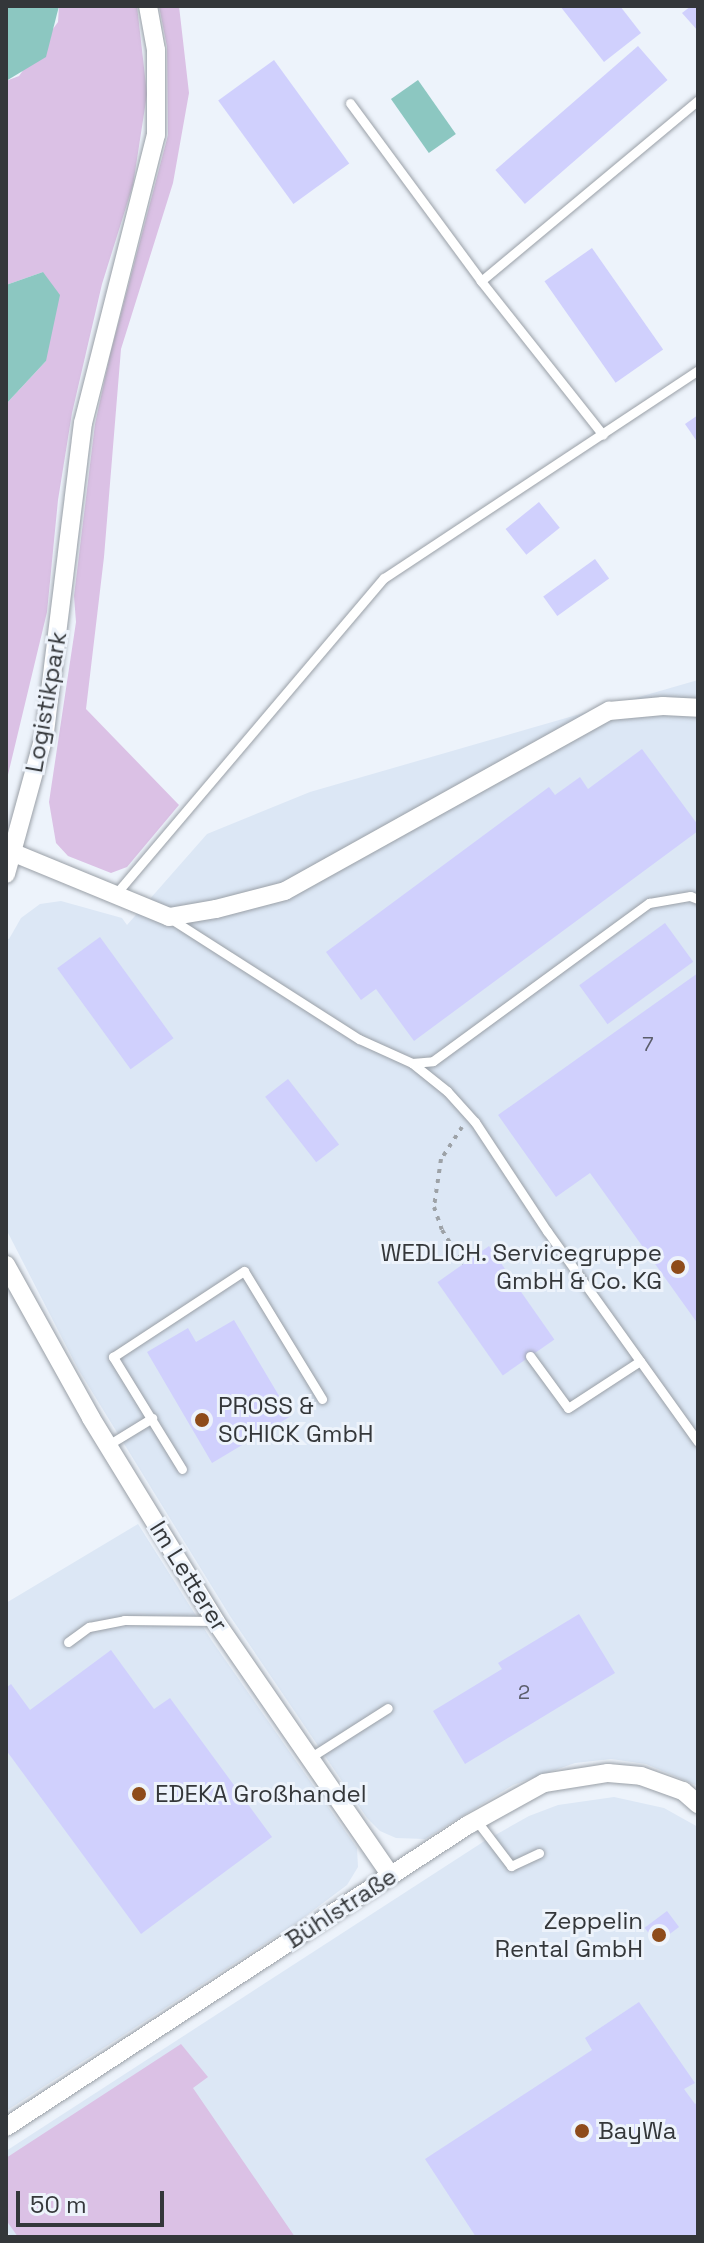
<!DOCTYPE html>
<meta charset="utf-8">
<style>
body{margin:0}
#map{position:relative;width:704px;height:2243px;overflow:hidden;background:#edf3fb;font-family:"Space Grotesk",sans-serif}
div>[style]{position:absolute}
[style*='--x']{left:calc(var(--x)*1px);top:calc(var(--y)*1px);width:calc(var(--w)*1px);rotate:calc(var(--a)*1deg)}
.built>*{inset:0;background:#dce7f5}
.green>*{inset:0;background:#dbc1e5}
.water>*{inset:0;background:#8cc7c1;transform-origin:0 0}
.building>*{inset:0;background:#d0d0fd;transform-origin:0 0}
.path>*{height:4px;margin-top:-2px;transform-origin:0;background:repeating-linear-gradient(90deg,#9da2a7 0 4px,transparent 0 10px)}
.roads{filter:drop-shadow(0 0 2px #9aa0a7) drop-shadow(0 0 2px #9aa0a7)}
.lane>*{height:9px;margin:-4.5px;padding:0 4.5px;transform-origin:4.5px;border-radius:4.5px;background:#fff}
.street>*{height:18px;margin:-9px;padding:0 9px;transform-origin:9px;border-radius:9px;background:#fff}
.dots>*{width:22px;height:22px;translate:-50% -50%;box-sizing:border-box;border:4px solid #edf3fb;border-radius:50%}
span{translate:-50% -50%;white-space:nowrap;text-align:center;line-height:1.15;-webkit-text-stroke:6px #edf3fb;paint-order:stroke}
.number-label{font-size:20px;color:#5b5d6b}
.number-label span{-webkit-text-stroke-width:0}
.street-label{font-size:24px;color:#34373a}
.poi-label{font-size:24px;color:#34373a}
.right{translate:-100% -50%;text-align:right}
.left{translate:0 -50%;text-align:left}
.frame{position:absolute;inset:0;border:8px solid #34373a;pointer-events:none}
.scale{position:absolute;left:16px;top:2191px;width:148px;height:36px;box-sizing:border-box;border:4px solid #34373a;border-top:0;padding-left:10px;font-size:24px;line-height:28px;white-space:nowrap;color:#34373a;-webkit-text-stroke:6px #edf3fb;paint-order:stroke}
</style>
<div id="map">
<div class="built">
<i style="clip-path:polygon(698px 680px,698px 1786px,646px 1764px,611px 1759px,575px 1763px,513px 1785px,425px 1839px,396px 1838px,380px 1831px,367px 1818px,230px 1616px,78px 1369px,6px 1229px,6px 938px,9px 939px,21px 918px,40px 904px,61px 901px,122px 918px,127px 925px,207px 834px,310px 792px)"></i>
<i style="clip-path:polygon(138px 1524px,212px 1641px,357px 1848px,358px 1867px,347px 1885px,295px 1924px,6px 2111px,6px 1603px)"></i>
<i style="clip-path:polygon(614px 1797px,664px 1808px,698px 1827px,698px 2237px,11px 2237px,6px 2230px,6px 2151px,483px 1842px,529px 1816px,558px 1805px)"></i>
</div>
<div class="green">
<i style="clip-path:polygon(59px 6px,137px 6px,147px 94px,133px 185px,102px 284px,72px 413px,58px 500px,47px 612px,6px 783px,6px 404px,46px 361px,43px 272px,6px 285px,6px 81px,19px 76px,58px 22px)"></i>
<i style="clip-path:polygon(159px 6px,179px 6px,189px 93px,173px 183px,121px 349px,104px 557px,86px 709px,179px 805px,127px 867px,111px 873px,68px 856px,56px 843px,49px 802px,76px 622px,74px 596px,95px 424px,110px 355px,168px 135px,167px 47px)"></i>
<i style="clip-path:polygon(181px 2044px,208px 2077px,193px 2088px,295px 2237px,18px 2237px,6px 2220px,6px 2158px)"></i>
</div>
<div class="water">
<i style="clip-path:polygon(6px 6px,59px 6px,46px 57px,6px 81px)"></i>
<i style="left:418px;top:80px;width:66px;height:33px;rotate:55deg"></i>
<i style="clip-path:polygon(43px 272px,60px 295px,46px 361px,6px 404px,6px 285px)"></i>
</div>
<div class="building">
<i style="clip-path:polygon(560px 6px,620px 6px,641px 33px,604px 62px)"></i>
<i style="clip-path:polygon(691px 6px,698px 6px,698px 31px,682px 13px)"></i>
<i style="left:638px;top:46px;width:45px;height:189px;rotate:49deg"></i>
<i style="left:274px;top:60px;width:128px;height:69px;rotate:54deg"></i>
<i style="left:592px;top:248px;width:124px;height:58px;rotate:55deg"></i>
<i style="clip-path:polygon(698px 415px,698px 443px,685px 424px)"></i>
<i style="left:539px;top:502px;width:33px;height:43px;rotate:51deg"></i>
<i style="left:595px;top:559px;width:24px;height:64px;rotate:54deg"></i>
<i style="clip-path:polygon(642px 749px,698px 825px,698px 831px,414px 1041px,376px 989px,361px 1000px,326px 952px,549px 787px,555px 795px,580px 777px,588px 789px)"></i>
<i style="left:665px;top:923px;width:48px;height:106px;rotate:54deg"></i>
<i style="left:100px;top:937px;width:125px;height:53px;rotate:54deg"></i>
<i style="clip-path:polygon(698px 973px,698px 1324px,590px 1173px,556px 1197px,498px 1115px)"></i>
<i style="left:288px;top:1079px;width:83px;height:29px;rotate:52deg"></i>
<i style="left:489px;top:1246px;width:114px;height:63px;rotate:55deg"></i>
<i style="clip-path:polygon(234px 1320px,291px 1416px,212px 1463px,147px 1352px,188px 1328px,196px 1342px)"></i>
<i style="clip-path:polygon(579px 1614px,615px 1673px,465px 1764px,433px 1711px,502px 1669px,498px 1663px)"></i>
<i style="clip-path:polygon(111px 1650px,154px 1709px,170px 1698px,272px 1837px,141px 1934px,6px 1750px,6px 1688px,11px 1684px,30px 1710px)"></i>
<i style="left:667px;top:1911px;width:20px;height:28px;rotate:53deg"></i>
<i style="clip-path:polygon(639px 2002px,695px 2083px,684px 2089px,695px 2104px,698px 2102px,698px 2237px,476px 2237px,425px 2159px,592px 2050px,585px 2038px)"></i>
</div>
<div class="path">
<i style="--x:462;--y:1127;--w:38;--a:123"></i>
<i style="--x:441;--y:1159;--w:49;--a:98.3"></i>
<i style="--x:434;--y:1207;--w:24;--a:71"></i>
<i style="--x:442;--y:1230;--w:40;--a:58"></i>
</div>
<div class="roads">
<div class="lane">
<i style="--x:350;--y:103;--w:221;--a:53.6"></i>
<i style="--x:481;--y:281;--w:196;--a:51.6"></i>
<i style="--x:481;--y:281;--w:283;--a:-39.8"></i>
<i style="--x:114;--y:896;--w:417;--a:-49.7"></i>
<i style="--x:384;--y:578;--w:377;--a:-33.5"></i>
<i style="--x:171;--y:919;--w:223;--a:32.6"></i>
<i style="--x:359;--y:1039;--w:58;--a:24.4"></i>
<i style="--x:412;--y:1063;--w:21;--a:-5"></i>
<i style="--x:433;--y:1061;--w:268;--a:-36.2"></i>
<i style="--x:649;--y:903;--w:42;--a:-9.7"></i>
<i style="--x:690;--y:896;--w:9;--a:21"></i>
<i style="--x:412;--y:1063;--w:45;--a:38.7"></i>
<i style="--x:447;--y:1091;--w:42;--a:47.9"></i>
<i style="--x:475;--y:1122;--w:131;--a:56.6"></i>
<i style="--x:547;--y:1231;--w:259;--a:54.4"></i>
<i style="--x:530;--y:1356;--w:64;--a:53.8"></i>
<i style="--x:568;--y:1408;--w:86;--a:-33.1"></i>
<i style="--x:108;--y:1445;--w:52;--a:-31.5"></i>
<i style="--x:182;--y:1469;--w:132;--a:-121.6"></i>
<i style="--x:113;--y:1357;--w:157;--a:-33.3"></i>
<i style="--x:244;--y:1271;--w:150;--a:58.6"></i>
<i style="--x:68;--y:1642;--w:26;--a:-36"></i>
<i style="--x:89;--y:1627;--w:36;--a:-11"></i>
<i style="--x:124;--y:1620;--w:91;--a:0.6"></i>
<i style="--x:311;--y:1757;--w:91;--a:-32.5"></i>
<i style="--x:476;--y:1820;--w:58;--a:52.7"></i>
<i style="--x:511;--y:1866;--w:31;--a:-25"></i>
</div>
<div class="street">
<i style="--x:14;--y:853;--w:168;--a:22.4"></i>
<i style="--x:169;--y:917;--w:48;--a:-9.7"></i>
<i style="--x:216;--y:909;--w:71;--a:-14.6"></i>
<i style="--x:285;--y:891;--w:371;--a:-29.1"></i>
<i style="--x:609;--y:711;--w:54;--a:-5.3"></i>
<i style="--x:663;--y:706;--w:35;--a:3"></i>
<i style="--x:6;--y:874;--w:147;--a:-74.6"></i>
<i style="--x:45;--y:732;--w:311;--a:-83"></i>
<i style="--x:83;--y:423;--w:297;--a:-75.8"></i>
<i style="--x:156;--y:135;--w:85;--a:-90"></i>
<i style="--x:156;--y:50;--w:45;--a:-100.3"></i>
<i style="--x:6;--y:1265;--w:175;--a:60.9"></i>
<i style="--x:91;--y:1418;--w:239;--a:58.5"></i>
<i style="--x:216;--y:1622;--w:308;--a:55.4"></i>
<i style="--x:6;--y:2127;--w:552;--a:-33.17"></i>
<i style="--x:468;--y:1825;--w:87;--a:-28.9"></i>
<i style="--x:544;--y:1783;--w:65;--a:-8.9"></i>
<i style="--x:608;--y:1773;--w:33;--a:5"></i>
<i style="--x:641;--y:1776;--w:45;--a:19.7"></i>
<i style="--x:683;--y:1791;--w:20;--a:41"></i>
</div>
</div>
<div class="dots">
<i style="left:678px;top:1267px;background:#8e4c1a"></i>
<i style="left:202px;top:1420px;background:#8e4c1a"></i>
<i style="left:139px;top:1794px;background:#8e4c1a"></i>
<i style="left:659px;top:1935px;background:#8e4c1a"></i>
<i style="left:582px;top:2131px;background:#8e4c1a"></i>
</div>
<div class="number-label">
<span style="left:648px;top:1044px">7</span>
<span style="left:524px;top:1692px">2</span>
</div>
<div class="street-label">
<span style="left:46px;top:702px;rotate:-80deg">Logistikpark</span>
<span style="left:189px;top:1576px;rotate:58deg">Im Letterer</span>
<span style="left:341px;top:1908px;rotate:-33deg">Bühlstraße</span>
</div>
<div class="poi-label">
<span class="right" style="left:662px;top:1267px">WEDLICH. Servicegruppe<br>GmbH &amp; Co. KG</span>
<span class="left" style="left:218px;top:1420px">PROSS &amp;<br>SCHICK GmbH</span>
<span class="left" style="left:155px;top:1794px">EDEKA Großhandel</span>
<span class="right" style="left:643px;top:1935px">Zeppelin<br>Rental GmbH</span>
<span class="left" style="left:598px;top:2131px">BayWa</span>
</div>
<div class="frame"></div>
<div class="scale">50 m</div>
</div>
